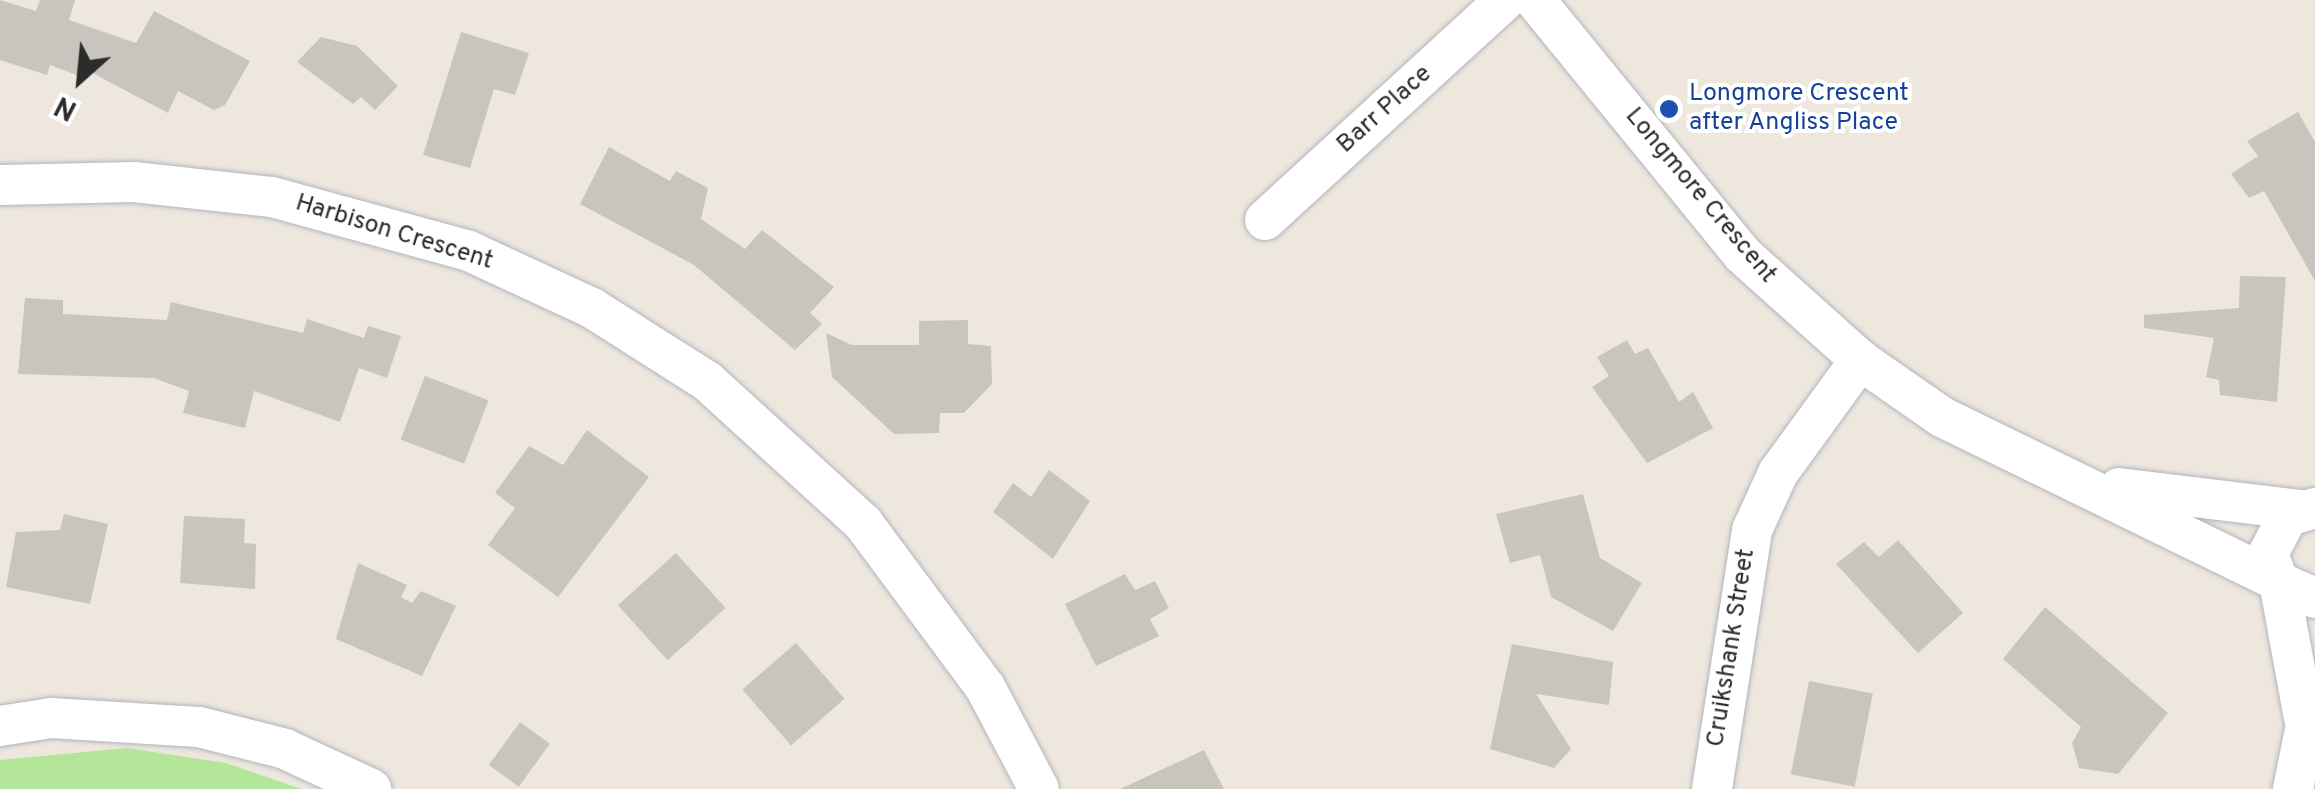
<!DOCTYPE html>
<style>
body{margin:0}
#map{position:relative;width:2315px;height:789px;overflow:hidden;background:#eee7dd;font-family:Overpass,sans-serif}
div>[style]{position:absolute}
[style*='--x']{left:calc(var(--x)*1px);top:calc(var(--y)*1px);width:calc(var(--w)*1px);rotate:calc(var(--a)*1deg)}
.green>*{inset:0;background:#b3e698}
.building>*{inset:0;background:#c9c4bd;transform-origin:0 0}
.roads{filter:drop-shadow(0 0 2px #b2b4c0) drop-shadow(0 0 2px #b2b4c0)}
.minor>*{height:40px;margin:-20px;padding:0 20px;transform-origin:20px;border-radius:20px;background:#fff}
.dots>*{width:28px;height:28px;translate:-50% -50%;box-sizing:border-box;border:5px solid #fff;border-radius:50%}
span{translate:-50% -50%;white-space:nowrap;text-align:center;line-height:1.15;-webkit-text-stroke:8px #fff;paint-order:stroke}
.transit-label{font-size:25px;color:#164399}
.left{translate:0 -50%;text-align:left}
.street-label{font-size:25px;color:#2c2c2c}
.north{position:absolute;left:30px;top:30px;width:100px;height:100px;-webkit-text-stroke:8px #fff;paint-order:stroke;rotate:207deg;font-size:28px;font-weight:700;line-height:40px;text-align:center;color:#2c2c2c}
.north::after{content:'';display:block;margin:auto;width:35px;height:45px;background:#2c2c2c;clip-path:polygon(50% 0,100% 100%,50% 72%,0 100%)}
</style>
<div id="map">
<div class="green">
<i style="clip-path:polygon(127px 748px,226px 763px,301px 789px,0 789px,0 760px)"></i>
</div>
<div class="building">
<i style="clip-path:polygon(0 0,36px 11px,40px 0,75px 0,69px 20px,136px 43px,154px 11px,250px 61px,225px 105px,214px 110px,178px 91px,168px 113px,85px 69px,82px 77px,50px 65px,47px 75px,0 60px)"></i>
<i style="clip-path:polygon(461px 32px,529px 53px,515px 95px,494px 89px,470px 168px,423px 155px)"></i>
<i style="clip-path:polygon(321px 37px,357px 46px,398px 86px,375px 110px,361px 97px,353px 104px,297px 62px)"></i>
<i style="clip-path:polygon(2298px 112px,2315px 142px,2315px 281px,2264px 191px,2249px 198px,2231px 174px,2258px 156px,2247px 141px)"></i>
<i style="clip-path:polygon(609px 147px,670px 181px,676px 171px,708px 188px,701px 219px,745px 249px,762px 230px,834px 287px,810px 313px,822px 324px,795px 350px,694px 265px,580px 204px)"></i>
<i style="clip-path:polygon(2240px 276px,2286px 277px,2277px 402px,2220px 395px,2219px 380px,2206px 377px,2214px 338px,2144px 328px,2144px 315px,2239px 308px)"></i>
<i style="clip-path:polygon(25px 298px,63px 300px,63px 314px,167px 320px,171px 302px,303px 333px,307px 319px,364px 338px,368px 326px,401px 336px,387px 378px,359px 368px,340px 422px,254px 391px,245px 428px,183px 413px,189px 391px,154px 378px,18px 374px)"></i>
<i style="clip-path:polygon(968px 320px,968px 344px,991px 346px,992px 384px,964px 413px,940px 413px,939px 433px,894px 434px,832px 377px,826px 333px,852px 345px,919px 345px,919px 321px)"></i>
<i style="clip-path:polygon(1627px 340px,1635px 354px,1648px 348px,1679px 402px,1693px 392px,1713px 428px,1647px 463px,1592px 387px,1609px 376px,1597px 357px)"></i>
<i style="left:425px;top:376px;width:68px;height:68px;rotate:21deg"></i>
<i style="clip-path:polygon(587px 430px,649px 477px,558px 597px,488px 545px,515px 508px,495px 493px,529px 446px,563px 465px)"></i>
<i style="clip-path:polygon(1049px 470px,1090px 501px,1053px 559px,993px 512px,1013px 483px,1031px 497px)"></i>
<i style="clip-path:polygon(1583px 494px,1600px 558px,1642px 583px,1613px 631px,1551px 597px,1540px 555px,1510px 563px,1496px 514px)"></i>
<i style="clip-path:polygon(64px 514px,108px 524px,90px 604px,6px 587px,16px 532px,60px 530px)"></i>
<i style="clip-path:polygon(184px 516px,245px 519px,244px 543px,256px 544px,255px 589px,180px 583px)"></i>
<i style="clip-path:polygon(1898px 540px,1963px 613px,1918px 653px,1836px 564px,1864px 542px,1879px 557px)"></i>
<i style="left:676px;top:553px;width:74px;height:78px;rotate:48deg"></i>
<i style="clip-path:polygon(358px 563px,407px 585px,401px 597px,412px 603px,421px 591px,456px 606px,422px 676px,336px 639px)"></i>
<i style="clip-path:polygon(1125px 574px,1135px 590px,1155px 581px,1169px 608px,1150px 619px,1159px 636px,1096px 666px,1065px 604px)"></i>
<i style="clip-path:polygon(2045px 607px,2168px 713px,2118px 774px,2079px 768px,2072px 743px,2081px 727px,2003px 659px)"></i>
<i style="left:796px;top:643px;width:74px;height:71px;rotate:49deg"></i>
<i style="clip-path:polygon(1512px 644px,1613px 662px,1609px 705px,1536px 694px,1571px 749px,1554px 768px,1490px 749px)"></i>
<i style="left:1809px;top:681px;width:65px;height:95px;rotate:11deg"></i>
<i style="left:520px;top:722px;width:37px;height:53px;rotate:36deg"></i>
<i style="clip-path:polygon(1204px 750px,1224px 789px,1120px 789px)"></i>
</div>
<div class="roads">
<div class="minor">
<i style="--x:1535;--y:0;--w:329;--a:50.8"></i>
<i style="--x:1743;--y:255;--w:157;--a:41.9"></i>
<i style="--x:1860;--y:360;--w:100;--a:34.8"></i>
<i style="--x:1942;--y:417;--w:374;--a:26"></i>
<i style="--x:0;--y:185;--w:134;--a:-1.3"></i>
<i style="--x:134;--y:182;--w:139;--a:6.2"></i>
<i style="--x:272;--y:197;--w:204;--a:15.3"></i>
<i style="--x:469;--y:251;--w:136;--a:24.9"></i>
<i style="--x:592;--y:308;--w:136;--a:32.4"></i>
<i style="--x:707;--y:381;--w:211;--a:42.3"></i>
<i style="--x:863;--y:523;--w:204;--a:53.4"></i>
<i style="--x:985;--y:687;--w:115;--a:62.1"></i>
<i style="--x:1265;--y:220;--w:326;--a:-42.5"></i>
<i style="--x:2119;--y:488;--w:183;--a:6.9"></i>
<i style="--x:2315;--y:508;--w:28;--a:163"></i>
<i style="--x:2288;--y:516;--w:43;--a:117.8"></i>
<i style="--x:2268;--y:554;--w:30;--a:69"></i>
<i style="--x:2279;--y:582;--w:39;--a:24"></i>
<i style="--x:2279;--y:582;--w:138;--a:79.6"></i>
<i style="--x:0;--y:726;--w:52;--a:-8.9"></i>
<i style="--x:51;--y:718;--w:148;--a:3.5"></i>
<i style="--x:199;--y:727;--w:89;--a:14.3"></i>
<i style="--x:285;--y:749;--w:95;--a:24.9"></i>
<i style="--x:1712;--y:789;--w:262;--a:-81.2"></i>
<i style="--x:1752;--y:530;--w:63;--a:-65.5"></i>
<i style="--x:1778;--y:473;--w:140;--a:-54"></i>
<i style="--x:2293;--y:789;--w:96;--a:-78.6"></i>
</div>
</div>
<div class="dots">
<i style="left:1669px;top:109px;background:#1a4fb4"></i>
</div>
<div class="transit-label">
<span class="left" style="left:1689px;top:109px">Longmore Crescent<br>after Angliss Place</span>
</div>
<div class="street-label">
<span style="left:1385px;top:110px;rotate:-42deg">Barr Place</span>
<span style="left:1700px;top:196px;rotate:50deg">Longmore Crescent</span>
<span style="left:394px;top:233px;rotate:17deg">Harbison Crescent</span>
<span style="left:1732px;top:648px;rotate:-81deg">Cruikshank Street</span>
</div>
<div class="north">N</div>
</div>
